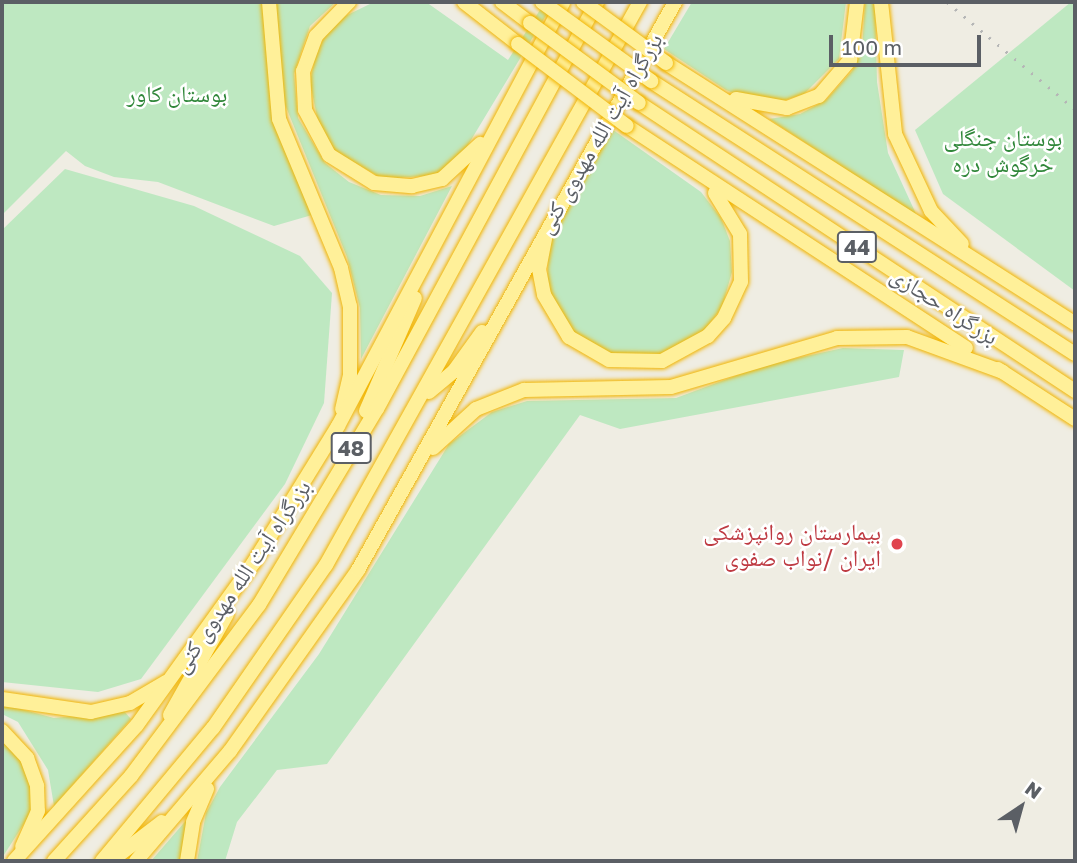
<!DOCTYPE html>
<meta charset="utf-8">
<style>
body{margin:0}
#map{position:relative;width:1077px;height:863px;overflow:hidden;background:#efede3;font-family:"Golos Text","Noto Naskh Arabic",sans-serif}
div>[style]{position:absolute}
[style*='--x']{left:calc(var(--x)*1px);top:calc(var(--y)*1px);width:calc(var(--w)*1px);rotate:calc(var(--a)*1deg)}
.green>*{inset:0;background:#bee8c1}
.roads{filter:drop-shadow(0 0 2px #f2b500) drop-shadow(0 0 2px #f2b500)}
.trunk>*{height:14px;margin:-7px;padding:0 7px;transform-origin:7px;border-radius:7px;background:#fff099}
.rail>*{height:2.5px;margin-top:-1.25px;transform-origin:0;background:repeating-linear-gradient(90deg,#b5b6b6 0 2px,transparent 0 11px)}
.bridges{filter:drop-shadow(0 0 2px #f2b500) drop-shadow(0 0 2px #f2b500)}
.trunk-bridge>*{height:14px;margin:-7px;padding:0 7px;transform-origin:7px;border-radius:7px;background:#fff099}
.dots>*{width:19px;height:19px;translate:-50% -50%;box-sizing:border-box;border:4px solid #fff;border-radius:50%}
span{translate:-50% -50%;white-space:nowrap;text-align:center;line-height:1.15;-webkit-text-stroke:5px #fff;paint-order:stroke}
.shield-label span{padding:2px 5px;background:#fff;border:2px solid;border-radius:5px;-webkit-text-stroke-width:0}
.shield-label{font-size:21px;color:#5b5f65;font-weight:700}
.park-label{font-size:23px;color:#30873a}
.street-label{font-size:23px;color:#5b5f65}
.health-label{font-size:23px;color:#be3a42}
.right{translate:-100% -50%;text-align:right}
.frame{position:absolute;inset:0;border:4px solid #5b5f65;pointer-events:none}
.north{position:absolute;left:986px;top:772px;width:70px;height:70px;-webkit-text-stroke:5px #fff;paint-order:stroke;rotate:36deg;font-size:19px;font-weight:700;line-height:28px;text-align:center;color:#5b5f65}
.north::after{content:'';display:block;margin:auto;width:24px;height:32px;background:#5b5f65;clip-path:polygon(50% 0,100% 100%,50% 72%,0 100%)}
.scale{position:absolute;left:829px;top:35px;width:152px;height:32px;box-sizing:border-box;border:4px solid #5b5f65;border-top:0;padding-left:9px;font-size:21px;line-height:24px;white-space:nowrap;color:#5b5f65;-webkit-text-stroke:5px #fff;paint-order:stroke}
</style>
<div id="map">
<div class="green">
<i style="clip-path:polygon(2px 2px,264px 2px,271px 108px,312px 215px,274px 226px,158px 182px,114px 177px,85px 166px,66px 151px,2px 215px)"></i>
<i style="clip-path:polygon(273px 2px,336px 2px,310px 26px,294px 74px,298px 118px,325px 163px,349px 182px,381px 195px,420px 196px,452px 186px,361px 359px,360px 308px,347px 257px,284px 102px)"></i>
<i style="clip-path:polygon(374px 2px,426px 2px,508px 60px,545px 2px,554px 2px,459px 160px,438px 175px,383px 179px,336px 152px,319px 127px,310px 82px,316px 53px,333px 22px)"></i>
<i style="clip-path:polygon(692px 2px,846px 2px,839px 59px,804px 94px,782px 101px,758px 103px,726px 90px,664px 49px)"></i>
<i style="clip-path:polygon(865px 2px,875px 2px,877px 82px,888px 153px,917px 216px,769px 119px,800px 114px,826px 100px,852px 71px,862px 50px)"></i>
<i style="clip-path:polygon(1071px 2px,1075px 2px,1075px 291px,943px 194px,915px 130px)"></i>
<i style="clip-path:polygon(609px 127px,701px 192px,721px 218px,730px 241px,732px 272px,722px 307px,701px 335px,670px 354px,627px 360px,583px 344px,547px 296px,549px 240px)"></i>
<i style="clip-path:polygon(65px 169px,194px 206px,300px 256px,332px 293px,324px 403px,285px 484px,141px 679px,98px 692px,2px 682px,2px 230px)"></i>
<i style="clip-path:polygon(843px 348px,904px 350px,899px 377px,620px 429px,580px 415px,327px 764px,277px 770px,237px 822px,225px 861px,197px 861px,206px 813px,220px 787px,319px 654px,449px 444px,492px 412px,527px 401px,676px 398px,765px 365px)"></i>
<i style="clip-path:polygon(2px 704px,54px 718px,124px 711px,131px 719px,54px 806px,48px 770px,18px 722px,2px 714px)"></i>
<i style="clip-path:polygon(2px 737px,17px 751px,32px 783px,34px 808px,2px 858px)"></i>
<i style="clip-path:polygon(189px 817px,182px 861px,151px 861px)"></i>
</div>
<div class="roads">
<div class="trunk">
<i style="--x:269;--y:2;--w:117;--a:85.1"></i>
<i style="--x:279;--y:119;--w:161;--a:67.4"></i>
<i style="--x:341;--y:268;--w:39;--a:77"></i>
<i style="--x:350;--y:306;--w:69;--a:90"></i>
<i style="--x:350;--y:375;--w:35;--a:103"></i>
<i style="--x:349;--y:2;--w:47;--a:134.1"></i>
<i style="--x:316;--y:36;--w:37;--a:110"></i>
<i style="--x:303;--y:71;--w:39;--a:87"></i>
<i style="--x:305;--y:110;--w:51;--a:61.9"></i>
<i style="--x:329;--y:155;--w:53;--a:31.9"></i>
<i style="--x:374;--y:183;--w:38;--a:5"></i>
<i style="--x:412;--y:186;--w:31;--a:-13"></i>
<i style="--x:442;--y:179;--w:52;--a:-42.6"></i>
<i style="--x:464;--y:2;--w:68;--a:37.9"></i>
<i style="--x:502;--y:2;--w:35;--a:37"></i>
<i style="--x:881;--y:2;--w:133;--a:83.9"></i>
<i style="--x:895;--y:134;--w:85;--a:64.9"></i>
<i style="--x:931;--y:211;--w:45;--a:46.8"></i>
<i style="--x:666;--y:63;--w:485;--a:32.5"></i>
<i style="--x:651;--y:81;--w:504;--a:32.78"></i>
<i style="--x:736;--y:99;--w:52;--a:10"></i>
<i style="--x:787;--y:108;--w:34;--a:-21"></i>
<i style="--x:819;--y:96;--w:48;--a:-49.3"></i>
<i style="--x:850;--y:60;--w:58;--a:-83.1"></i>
<i style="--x:639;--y:103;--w:523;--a:33.45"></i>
<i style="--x:627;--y:126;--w:405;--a:33.2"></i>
<i style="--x:545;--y:239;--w:31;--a:101"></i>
<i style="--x:539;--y:269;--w:26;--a:79"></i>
<i style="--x:544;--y:295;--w:49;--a:59.2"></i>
<i style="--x:569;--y:337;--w:46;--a:29.9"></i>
<i style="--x:609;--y:360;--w:53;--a:1.1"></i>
<i style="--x:662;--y:361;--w:52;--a:-28.5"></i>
<i style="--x:708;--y:336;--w:24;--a:-48"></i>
<i style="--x:724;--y:318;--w:40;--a:-65"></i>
<i style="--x:741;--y:282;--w:48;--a:-91.2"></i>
<i style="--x:740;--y:234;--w:48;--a:-121.4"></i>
<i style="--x:998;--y:369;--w:92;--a:33"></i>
<i style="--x:429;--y:392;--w:33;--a:-40"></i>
<i style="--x:454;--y:371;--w:48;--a:-54.3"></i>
<i style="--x:366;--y:411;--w:123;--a:-66.6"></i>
<i style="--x:433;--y:448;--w:58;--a:-42.2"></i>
<i style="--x:476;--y:409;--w:52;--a:-21.6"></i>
<i style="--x:524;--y:390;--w:147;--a:-1.2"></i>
<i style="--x:671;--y:387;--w:173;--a:-16.4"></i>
<i style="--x:837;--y:338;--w:70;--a:-0.8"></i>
<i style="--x:907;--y:337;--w:102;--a:20"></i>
<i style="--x:2;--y:699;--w:90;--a:8.3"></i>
<i style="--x:91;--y:712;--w:40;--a:-13"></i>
<i style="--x:130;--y:703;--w:42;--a:-30.3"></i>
<i style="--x:170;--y:715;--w:116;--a:-60.6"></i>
<i style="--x:2;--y:731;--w:37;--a:47"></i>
<i style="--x:27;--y:758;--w:30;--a:70"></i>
<i style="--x:37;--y:786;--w:25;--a:88"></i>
<i style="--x:38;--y:811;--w:39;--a:114"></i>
<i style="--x:14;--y:861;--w:183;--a:-47.9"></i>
<i style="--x:137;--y:725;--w:201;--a:-54.3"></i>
<i style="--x:254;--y:562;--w:160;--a:-58.3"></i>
<i style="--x:338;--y:426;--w:480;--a:-62"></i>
<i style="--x:54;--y:861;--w:115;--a:-47.8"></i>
<i style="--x:131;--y:776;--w:214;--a:-53.2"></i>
<i style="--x:259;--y:605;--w:229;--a:-59"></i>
<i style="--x:377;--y:409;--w:463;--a:-61.6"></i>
<i style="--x:102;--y:861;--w:173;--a:-50.2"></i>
<i style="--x:213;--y:728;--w:198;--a:-55.3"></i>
<i style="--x:326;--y:565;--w:645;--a:-60.85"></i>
<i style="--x:111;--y:861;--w:64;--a:-37.4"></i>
<i style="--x:136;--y:861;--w:145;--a:-49.5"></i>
<i style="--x:230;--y:751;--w:222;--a:-54.7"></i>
<i style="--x:358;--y:570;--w:650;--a:-60.83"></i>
<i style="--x:187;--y:861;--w:39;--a:-81"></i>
<i style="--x:193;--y:822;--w:36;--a:-67"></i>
</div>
</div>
<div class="rail">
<i style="--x:947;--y:2;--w:167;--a:39.9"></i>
</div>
<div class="bridges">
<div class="trunk-bridge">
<i style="--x:542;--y:2;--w:135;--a:35.9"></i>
<i style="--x:583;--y:2;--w:103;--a:36.3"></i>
<i style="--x:530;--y:23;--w:135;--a:36.3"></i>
<i style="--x:518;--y:44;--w:136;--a:37"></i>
</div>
</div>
<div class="dots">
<i style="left:897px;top:544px;background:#e0444e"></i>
</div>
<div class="shield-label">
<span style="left:857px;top:247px">44</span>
<span style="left:351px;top:448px">48</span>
</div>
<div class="park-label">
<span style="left:177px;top:93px">بوستان کاور</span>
<span style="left:1003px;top:150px">بوستان جنگلی<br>خرگوش دره</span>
</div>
<div class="street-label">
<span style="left:599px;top:133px;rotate:-60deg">بزرگراه آیت الله مهدوی کنی</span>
<span style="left:945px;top:305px;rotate:33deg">بزرگراه حجازی</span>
<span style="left:241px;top:576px;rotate:-56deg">بزرگراه آیت الله مهدوی کنی</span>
</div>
<div class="health-label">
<span class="right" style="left:881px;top:544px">بیمارستان روانپزشکی<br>ایران /نواب صفوی</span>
</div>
<div class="frame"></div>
<div class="north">N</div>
<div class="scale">100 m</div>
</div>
